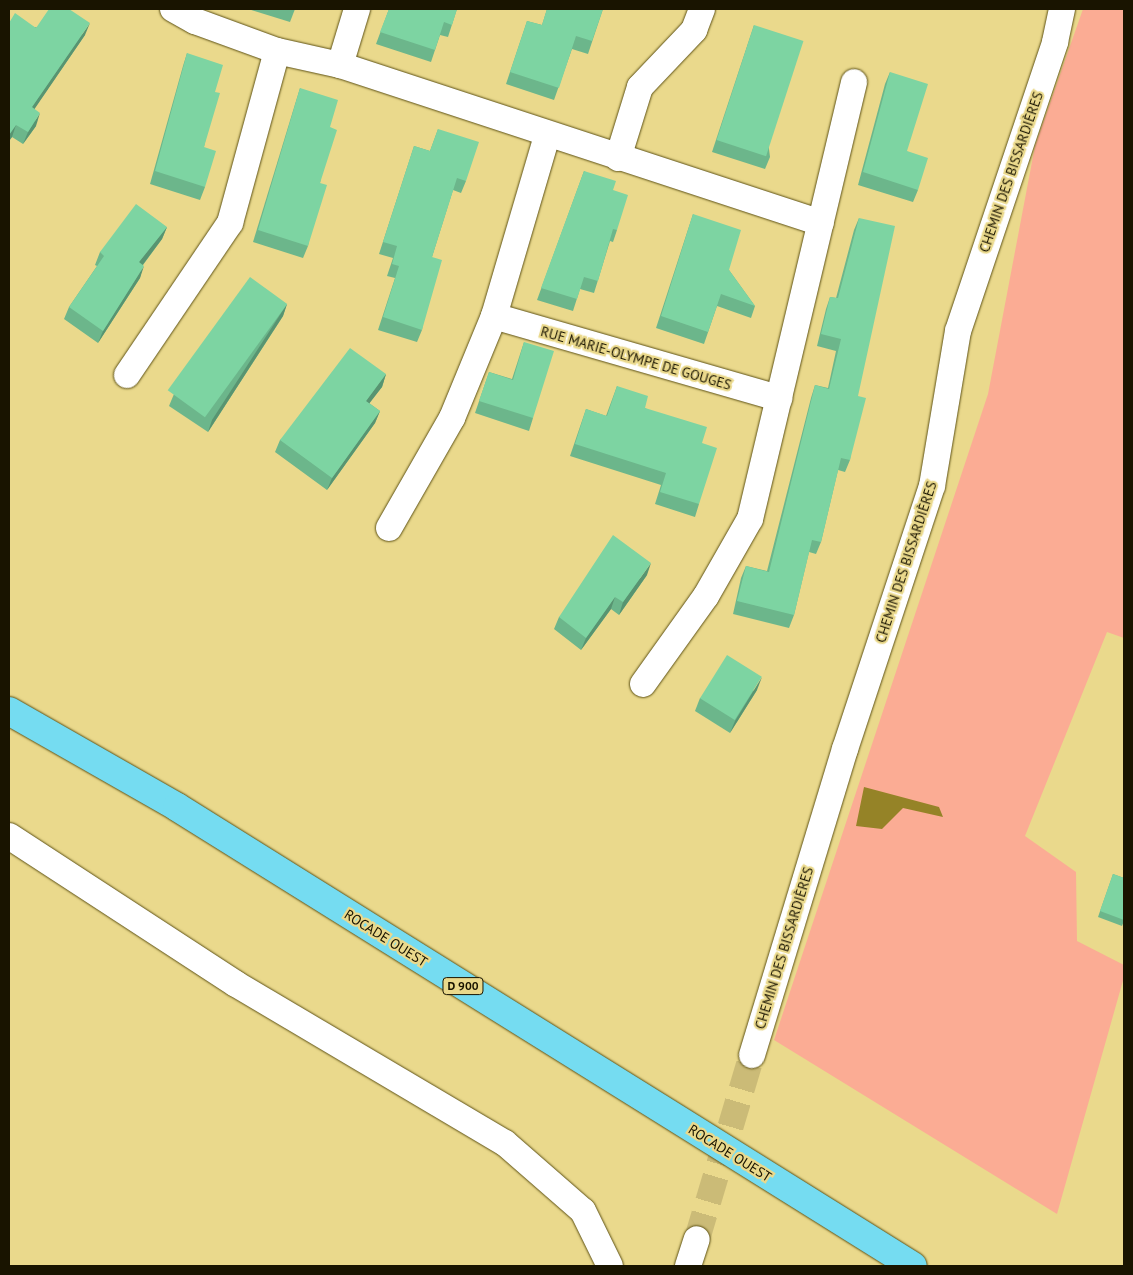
<!DOCTYPE html>
<meta charset="utf-8">
<style>
body{margin:0}
#map{position:relative;width:1133px;height:1275px;overflow:hidden;background:#ead98c;font-family:"PT Sans",sans-serif}
div>[style]{position:absolute}
[style*='--x']{left:calc(var(--x)*1px);top:calc(var(--y)*1px);width:calc(var(--w)*1px);rotate:calc(var(--a)*1deg)}
.green>*{inset:0;background:#fbac94}
.water>*{inset:0;background:#958327}
.street-tunnel>*{height:26px;margin-top:-13px;transform-origin:0;background:repeating-linear-gradient(90deg,#cbbb77 0 26px,transparent 0 39px)}
.roads{filter:drop-shadow(0 0 1px #5e5216) drop-shadow(0 0 1px #5e5216)}
.street>*{height:26px;margin:-13px;padding:0 13px;transform-origin:13px;border-radius:13px;background:#fff}
.primary>*{height:28px;margin:-14px;padding:0 14px;transform-origin:14px;border-radius:14px;background:#75dcf1}
.wall>*{inset:0;background:#6cb68b}
.shaded-wall>*{inset:0;background:#589471}
.building>*{inset:0;background:#7dd4a2;transform-origin:0 0}
span{translate:-50% -50%;white-space:nowrap;text-align:center;line-height:1.15;-webkit-text-stroke:4.5px #ead98c;paint-order:stroke}
.shield-label span{padding:1px 4px;background:#ead98c;border:1px solid;border-radius:4px;-webkit-text-stroke-width:0}
.shield-label{font-size:12px;color:#191400;font-weight:700}
.street-label{font-size:14px;color:#191400}
.frame{position:absolute;inset:0;border:10px solid #191400;pointer-events:none}
</style>
<div id="map">
<div class="green">
<i style="clip-path:polygon(1083px 9px,1124px 9px,1124px 638px,1107px 632px,1025px 836px,1076px 872px,1077px 941px,1124px 965px,1124px 977px,1057px 1214px,774px 1040px,988px 394px,1035px 146px)"></i>
</div>
<div class="water">
<i style="clip-path:polygon(864px 787px,939px 807px,943px 817px,903px 808px,882px 829px,856px 826px)"></i>
</div>
<div class="street-tunnel">
<i style="--x:697;--y:1239;--w:192;--a:-73.4"></i>
</div>
<div class="roads">
<div class="street">
<i style="--x:173;--y:9;--w:25;--a:29"></i>
<i style="--x:195;--y:21;--w:87;--a:20.1"></i>
<i style="--x:277;--y:51;--w:65;--a:12.5"></i>
<i style="--x:340;--y:65;--w:506;--a:18.18"></i>
<i style="--x:340;--y:65;--w:59;--a:-73.1"></i>
<i style="--x:618;--y:158;--w:74;--a:-72.8"></i>
<i style="--x:640;--y:87;--w:79;--a:-46.5"></i>
<i style="--x:694;--y:30;--w:22;--a:-69"></i>
<i style="--x:494;--y:316;--w:297;--a:16.1"></i>
<i style="--x:127;--y:375;--w:184;--a:-55.9"></i>
<i style="--x:230;--y:223;--w:178;--a:-74.7"></i>
<i style="--x:389;--y:528;--w:127;--a:-60.2"></i>
<i style="--x:452;--y:418;--w:110;--a:-67.6"></i>
<i style="--x:494;--y:316;--w:188;--a:-73.6"></i>
<i style="--x:643;--y:684;--w:108;--a:-54.4"></i>
<i style="--x:706;--y:596;--w:89;--a:-60.3"></i>
<i style="--x:750;--y:519;--w:449;--a:-76.6"></i>
<i style="--x:9;--y:836;--w:271;--a:33.1"></i>
<i style="--x:236;--y:984;--w:312;--a:30.6"></i>
<i style="--x:505;--y:1143;--w:103;--a:41.1"></i>
<i style="--x:583;--y:1211;--w:61;--a:63.9"></i>
<i style="--x:752;--y:1055;--w:320;--a:-73.1"></i>
<i style="--x:845;--y:749;--w:277;--a:-71.7"></i>
<i style="--x:932;--y:486;--w:157;--a:-80.5"></i>
<i style="--x:958;--y:331;--w:305;--a:-71.4"></i>
<i style="--x:1055;--y:42;--w:34;--a:-78"></i>
<i style="--x:688;--y:1266;--w:28;--a:-72"></i>
</div>
<div class="primary">
<i style="--x:9;--y:711;--w:193;--a:29.7"></i>
<i style="--x:177;--y:807;--w:867;--a:31.95"></i>
</div>
</div>
<div class="wall">
<i style="clip-path:polygon(248px 9px,295px 9px,290px 22px)"></i>
<i style="clip-path:polygon(389px 9px,457px 9px,448px 37px,440px 35px,431px 62px,376px 44px)"></i>
<i style="clip-path:polygon(547px 9px,603px 9px,588px 54px,572px 49px,554px 100px,506px 84px,527px 21px,542px 25px)"></i>
<i style="clip-path:polygon(9px 23px,85px 35px,34px 109px,36px 126px,23px 144px,12px 137px,9px 141px)"></i>
<i style="clip-path:polygon(754px 25px,770px 157px,765px 169px,712px 152px)"></i>
<i style="clip-path:polygon(187px 53px,215px 92px,204px 147px,205px 187px,200px 200px,150px 184px,183px 66px)"></i>
<i style="clip-path:polygon(890px 72px,907px 151px,918px 190px,913px 202px,858px 185px,885px 84px)"></i>
<i style="clip-path:polygon(300px 88px,330px 127px,320px 183px,308px 246px,303px 258px,253px 242px,296px 101px)"></i>
<i style="clip-path:polygon(438px 129px,466px 181px,461px 193px,453px 190px,432px 257px,422px 330px,417px 342px,378px 330px,395px 278px,387px 276px,393px 258px,379px 254px,414px 146px,430px 151px)"></i>
<i style="clip-path:polygon(584px 171px,613px 190px,617px 230px,613px 242px,610px 241px,594px 293px,580px 289px,573px 311px,537px 300px)"></i>
<i style="clip-path:polygon(693px 214px,729px 270px,755px 306px,751px 318px,717px 306px,704px 344px,656px 328px)"></i>
<i style="clip-path:polygon(859px 218px,858px 396px,850px 460px,845px 472px,838px 470px,821px 542px,816px 554px,809px 552px,794px 615px,789px 628px,733px 614px,741px 578px,746px 566px,767px 571px,811px 398px,815px 385px,828px 388px,836px 351px,817px 346px,826px 309px,830px 297px,836px 298px,854px 230px)"></i>
<i style="clip-path:polygon(167px 227px,162px 239px,143px 265px,140px 278px,98px 343px,64px 319px,69px 307px,97px 266px,95px 265px,100px 252px)"></i>
<i style="clip-path:polygon(287px 304px,283px 316px,208px 432px,169px 406px,174px 394px)"></i>
<i style="clip-path:polygon(524px 342px,533px 418px,529px 431px,475px 413px,489px 372px,512px 379px)"></i>
<i style="clip-path:polygon(386px 374px,382px 387px,369px 403px,380px 411px,375px 423px,327px 490px,275px 452px,280px 440px)"></i>
<i style="clip-path:polygon(617px 386px,645px 408px,702px 443px,699px 504px,695px 517px,655px 504px,661px 485px,570px 456px,586px 409px,606px 416px)"></i>
<i style="clip-path:polygon(647px 575px,619px 615px,611px 609px,581px 650px,554px 629px,559px 617px)"></i>
<i style="clip-path:polygon(757px 690px,730px 733px,695px 711px,700px 698px)"></i>
<i style="clip-path:polygon(1113px 874px,1124px 878px,1124px 921px,1122px 926px,1098px 917px)"></i>
</div>
<div class="shaded-wall">
<i style="clip-path:polygon(90px 23px,85px 35px,27px 120px,32px 107px)"></i>
<i style="clip-path:polygon(40px 113px,36px 126px,23px 144px,28px 132px)"></i>
<i style="clip-path:polygon(16px 125px,12px 137px,9px 141px,9px 135px)"></i>
<i style="clip-path:polygon(167px 227px,162px 239px,135px 275px,139px 262px)"></i>
<i style="clip-path:polygon(144px 266px,140px 278px,98px 343px,103px 331px)"></i>
<i style="clip-path:polygon(287px 304px,283px 316px,208px 432px,212px 420px)"></i>
<i style="clip-path:polygon(386px 374px,382px 387px,362px 413px,366px 401px)"></i>
<i style="clip-path:polygon(380px 411px,375px 423px,327px 490px,332px 478px)"></i>
<i style="clip-path:polygon(651px 563px,647px 575px,619px 615px,623px 602px)"></i>
<i style="clip-path:polygon(615px 597px,611px 609px,581px 650px,586px 638px)"></i>
<i style="clip-path:polygon(762px 677px,757px 690px,730px 733px,735px 721px)"></i>
</div>
<div class="building">
<i style="clip-path:polygon(49px 9px,69px 9px,90px 23px,32px 107px,40px 113px,28px 132px,16px 125px,9px 135px,9px 23px,15px 13px,36px 28px)"></i>
<i style="clip-path:polygon(389px 9px,457px 9px,452px 25px,444px 22px,435px 50px,380px 32px)"></i>
<i style="clip-path:polygon(547px 9px,603px 9px,592px 41px,576px 36px,559px 88px,510px 72px,527px 21px,542px 25px)"></i>
<i style="left:754px;top:25px;width:52px;height:121px;rotate:18deg"></i>
<i style="clip-path:polygon(187px 53px,223px 65px,215px 92px,220px 93px,204px 147px,216px 151px,205px 187px,155px 171px)"></i>
<i style="clip-path:polygon(890px 72px,928px 84px,907px 151px,928px 158px,918px 190px,863px 172px)"></i>
<i style="clip-path:polygon(300px 88px,338px 100px,330px 127px,337px 130px,320px 183px,327px 185px,308px 246px,258px 230px)"></i>
<i style="clip-path:polygon(438px 129px,479px 142px,466px 181px,457px 178px,432px 257px,442px 260px,422px 330px,383px 317px,399px 266px,392px 264px,397px 246px,383px 242px,414px 146px,430px 151px)"></i>
<i style="clip-path:polygon(584px 171px,616px 181px,613px 190px,628px 195px,617px 230px,613px 229px,598px 281px,584px 277px,577px 299px,541px 288px)"></i>
<i style="clip-path:polygon(136px 204px,167px 227px,139px 262px,144px 266px,103px 331px,69px 307px,104px 256px,100px 252px)"></i>
<i style="clip-path:polygon(693px 214px,741px 230px,729px 270px,755px 306px,721px 294px,708px 332px,661px 316px)"></i>
<i style="clip-path:polygon(859px 218px,895px 226px,858px 396px,866px 398px,850px 460px,841px 458px,821px 542px,812px 540px,794px 615px,737px 601px,746px 566px,769px 572px,815px 385px,829px 389px,841px 339px,821px 334px,830px 297px,838px 298px)"></i>
<i style="left:250px;top:277px;width:46px;height:140px;rotate:36deg"></i>
<i style="clip-path:polygon(524px 342px,554px 351px,533px 418px,479px 401px,489px 372px,513px 380px)"></i>
<i style="clip-path:polygon(350px 348px,386px 374px,366px 401px,380px 411px,332px 478px,280px 440px)"></i>
<i style="clip-path:polygon(617px 386px,648px 396px,645px 408px,707px 427px,702px 443px,717px 448px,699px 504px,660px 492px,666px 473px,575px 444px,586px 409px,607px 416px)"></i>
<i style="clip-path:polygon(613px 535px,651px 563px,623px 602px,615px 597px,586px 638px,559px 617px)"></i>
<i style="left:727px;top:655px;width:41px;height:51px;rotate:32deg"></i>
<i style="clip-path:polygon(1113px 874px,1124px 878px,1124px 920px,1100px 911px)"></i>
</div>
<div class="shield-label">
<span style="left:463px;top:986px">D 900</span>
</div>
<div class="street-label">
<span style="left:1011px;top:172px;rotate:-71deg">CHEMIN DES BISSARDIÈRES</span>
<span style="left:636px;top:358px;rotate:16deg">RUE MARIE-OLYMPE DE GOUGES</span>
<span style="left:906px;top:562px;rotate:-72deg">CHEMIN DES BISSARDIÈRES</span>
<span style="left:386px;top:938px;rotate:32deg">ROCADE OUEST</span>
<span style="left:784px;top:948px;rotate:-73deg">CHEMIN DES BISSARDIÈRES</span>
<span style="left:730px;top:1153px;rotate:32deg">ROCADE OUEST</span>
</div>
<div class="frame"></div>
</div>
